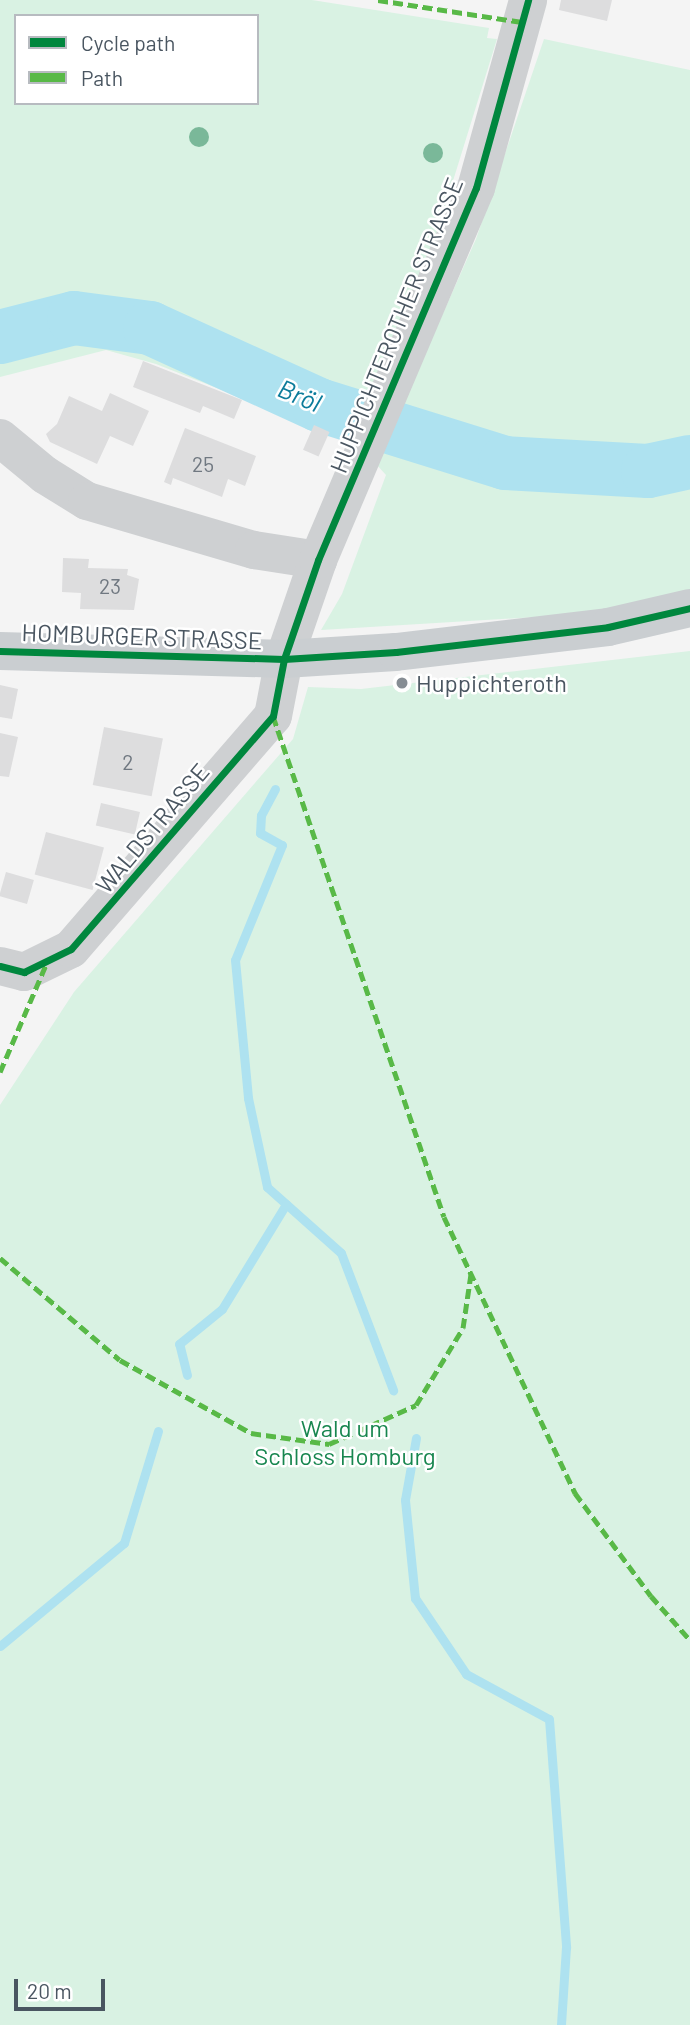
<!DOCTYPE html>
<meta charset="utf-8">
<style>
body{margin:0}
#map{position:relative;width:690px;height:2025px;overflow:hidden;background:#f4f4f4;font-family:Barlow,sans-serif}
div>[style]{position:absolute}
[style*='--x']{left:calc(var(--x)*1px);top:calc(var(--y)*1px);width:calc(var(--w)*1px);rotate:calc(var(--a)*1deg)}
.green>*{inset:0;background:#d9f2e3}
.stream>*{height:9px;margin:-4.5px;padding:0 4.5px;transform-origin:4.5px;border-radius:4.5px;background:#aee2f0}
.river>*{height:54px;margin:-27px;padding:0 27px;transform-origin:27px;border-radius:27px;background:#aee2f0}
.building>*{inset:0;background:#ddddde;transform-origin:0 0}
.minor>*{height:38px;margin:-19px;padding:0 19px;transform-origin:19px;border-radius:19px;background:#ced0d2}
.major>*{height:38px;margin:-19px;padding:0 19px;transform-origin:19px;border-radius:19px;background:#caced1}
.quiet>*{height:5px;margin-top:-2.5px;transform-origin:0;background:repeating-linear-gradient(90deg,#58b947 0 10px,transparent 0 15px)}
.cycleway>*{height:7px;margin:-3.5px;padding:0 3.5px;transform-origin:3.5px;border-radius:3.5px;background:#00873e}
.trees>*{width:20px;height:20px;margin:-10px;border-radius:50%;background:#7ab899}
.dots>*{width:19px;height:19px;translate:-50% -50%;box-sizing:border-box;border:4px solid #fff;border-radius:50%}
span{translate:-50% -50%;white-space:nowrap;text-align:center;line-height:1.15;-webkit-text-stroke:5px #fff;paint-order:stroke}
.number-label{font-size:21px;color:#707881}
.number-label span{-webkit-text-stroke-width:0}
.street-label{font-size:24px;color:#4a5661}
.poi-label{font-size:24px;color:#4a5661}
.left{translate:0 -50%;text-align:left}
.park-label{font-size:24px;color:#17864f}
.water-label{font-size:26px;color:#0c7c9b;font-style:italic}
.legend{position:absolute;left:14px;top:14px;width:245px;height:91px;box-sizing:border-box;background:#fff;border:2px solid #b7bbc0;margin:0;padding:9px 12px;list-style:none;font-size:21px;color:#4a5661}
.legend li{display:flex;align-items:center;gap:14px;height:35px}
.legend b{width:35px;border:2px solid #b7bbc0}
.scale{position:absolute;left:14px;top:1979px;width:91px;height:32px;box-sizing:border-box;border:4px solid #4a5661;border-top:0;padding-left:9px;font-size:21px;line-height:24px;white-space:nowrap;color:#4a5661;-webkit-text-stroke:5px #fff;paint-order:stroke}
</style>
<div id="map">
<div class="green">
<i style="clip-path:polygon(evenodd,0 0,312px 0,489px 28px,487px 38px,497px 39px,439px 226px,351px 441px,156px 364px,106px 350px,0 377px,0 0,16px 16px,257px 16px,257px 103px,16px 103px,16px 16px)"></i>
<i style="clip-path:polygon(544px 39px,690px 70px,690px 591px,603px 613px,321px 630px,342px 594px,386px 475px,376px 464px,476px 239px)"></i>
<i style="clip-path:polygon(690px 651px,690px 2025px,0 2025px,0 1105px,74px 992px,293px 739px,308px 687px,361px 689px)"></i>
</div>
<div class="stream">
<i style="--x:275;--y:789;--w:30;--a:118"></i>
<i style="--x:261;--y:815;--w:18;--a:93"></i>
<i style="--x:260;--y:833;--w:25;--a:29"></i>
<i style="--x:282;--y:845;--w:124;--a:112.2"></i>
<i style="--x:235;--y:960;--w:139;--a:84.6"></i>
<i style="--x:248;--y:1098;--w:91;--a:77.9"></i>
<i style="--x:267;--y:1187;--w:99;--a:41.7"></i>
<i style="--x:341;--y:1253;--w:147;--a:69.2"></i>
<i style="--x:187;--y:1375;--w:32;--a:-104"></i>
<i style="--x:179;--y:1344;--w:55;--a:-39.1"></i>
<i style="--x:222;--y:1309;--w:123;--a:-58.6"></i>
<i style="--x:416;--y:1438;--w:63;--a:100.1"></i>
<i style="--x:405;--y:1500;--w:99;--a:84.2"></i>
<i style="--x:415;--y:1598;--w:92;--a:56.1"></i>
<i style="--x:466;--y:1674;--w:94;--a:28.5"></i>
<i style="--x:549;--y:1719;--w:229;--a:85.7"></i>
<i style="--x:566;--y:1947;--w:78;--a:93.7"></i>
<i style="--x:0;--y:1646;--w:161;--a:-39.7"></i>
<i style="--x:124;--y:1543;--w:117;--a:-73.1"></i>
</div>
<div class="river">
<i style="--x:0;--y:337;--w:76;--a:-14.4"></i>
<i style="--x:74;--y:318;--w:77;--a:7.5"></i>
<i style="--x:150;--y:328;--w:186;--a:24.5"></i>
<i style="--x:319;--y:405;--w:195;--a:17.3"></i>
<i style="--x:505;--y:463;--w:143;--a:3.2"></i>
<i style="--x:648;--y:471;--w:43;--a:-12.1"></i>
</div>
<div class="building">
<i style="clip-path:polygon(561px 0,612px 0,607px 21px,559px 10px)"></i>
<i style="clip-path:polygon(143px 361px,242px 400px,234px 419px,203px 406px,200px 413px,133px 387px)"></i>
<i style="clip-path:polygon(110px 393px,149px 411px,133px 446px,110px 436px,97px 464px,50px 442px,46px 434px,57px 424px,69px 396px,102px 411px)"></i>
<i style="left:314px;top:425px;width:17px;height:27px;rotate:24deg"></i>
<i style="clip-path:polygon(185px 428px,256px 456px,245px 486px,228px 479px,222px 497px,173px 478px,171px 485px,164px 482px)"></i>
<i style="clip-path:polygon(63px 558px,89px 559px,88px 568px,128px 569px,127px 575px,139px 579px,134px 610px,80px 609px,81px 593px,62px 592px)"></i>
<i style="clip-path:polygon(0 685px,18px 689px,12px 719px,0 717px)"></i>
<i style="left:104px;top:727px;width:60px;height:59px;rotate:11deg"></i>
<i style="clip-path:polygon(0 733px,18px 737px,9px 777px,0 776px)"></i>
<i style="left:101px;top:803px;width:40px;height:23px;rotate:13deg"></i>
<i style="left:46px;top:832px;width:60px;height:44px;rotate:15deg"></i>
<i style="left:6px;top:872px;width:29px;height:25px;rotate:16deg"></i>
</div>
<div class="minor">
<i style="--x:0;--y:438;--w:58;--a:39.4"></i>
<i style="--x:45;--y:475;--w:49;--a:31.8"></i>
<i style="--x:87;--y:501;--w:174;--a:16.4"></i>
<i style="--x:254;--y:550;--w:65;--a:8.9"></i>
<i style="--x:0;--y:966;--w:25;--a:14"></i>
<i style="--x:24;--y:972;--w:52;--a:-26.1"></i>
<i style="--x:71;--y:949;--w:308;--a:-49.1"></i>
<i style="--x:273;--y:716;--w:58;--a:-79.1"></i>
<i style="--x:284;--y:659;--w:105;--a:-71"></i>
<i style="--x:318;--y:560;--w:404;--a:-67"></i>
<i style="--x:476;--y:188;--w:195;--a:-74.5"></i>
</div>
<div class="major">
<i style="--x:0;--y:651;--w:284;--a:1.6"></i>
<i style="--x:284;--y:659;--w:112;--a:-3.6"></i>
<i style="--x:396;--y:652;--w:213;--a:-6.7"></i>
<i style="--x:608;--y:627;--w:84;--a:-13"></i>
</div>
<div class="quiet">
<i style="--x:378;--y:0;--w:146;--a:8.7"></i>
<i style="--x:273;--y:716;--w:529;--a:71.15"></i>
<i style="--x:444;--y:1217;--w:306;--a:64.6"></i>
<i style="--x:575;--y:1493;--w:128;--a:53.6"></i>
<i style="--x:651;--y:1596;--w:59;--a:48.4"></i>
<i style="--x:0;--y:1072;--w:122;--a:-66.8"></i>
<i style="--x:0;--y:1258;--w:157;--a:40.4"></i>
<i style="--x:120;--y:1360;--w:150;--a:29.1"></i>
<i style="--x:251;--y:1433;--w:79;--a:8"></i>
<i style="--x:329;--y:1444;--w:95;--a:-24.1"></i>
<i style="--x:416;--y:1405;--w:90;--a:-58.6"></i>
<i style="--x:463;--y:1328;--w:55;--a:-81.6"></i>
</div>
<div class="cycleway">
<i style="--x:0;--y:651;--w:284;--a:1.6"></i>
<i style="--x:284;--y:659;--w:112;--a:-3.6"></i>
<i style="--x:396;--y:652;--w:213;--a:-6.7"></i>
<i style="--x:608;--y:627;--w:84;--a:-13"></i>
<i style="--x:0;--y:966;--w:25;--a:14"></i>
<i style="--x:24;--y:972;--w:52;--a:-26.1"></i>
<i style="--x:71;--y:949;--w:308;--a:-49.1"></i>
<i style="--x:273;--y:716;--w:58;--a:-79.1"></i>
<i style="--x:284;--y:659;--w:105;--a:-71"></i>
<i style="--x:318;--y:560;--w:404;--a:-67"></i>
<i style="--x:476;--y:188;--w:195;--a:-74.5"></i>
</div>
<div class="trees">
<i style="left:199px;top:137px"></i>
<i style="left:433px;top:153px"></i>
</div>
<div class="dots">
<i style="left:402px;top:683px;background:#868d94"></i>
</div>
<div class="number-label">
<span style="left:203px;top:464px">25</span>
<span style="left:110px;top:586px">23</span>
<span style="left:128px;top:762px">2</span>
</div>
<div class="street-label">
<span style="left:396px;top:325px;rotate:-68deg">HUPPICHTEROTHER STRASSE</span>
<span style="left:142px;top:636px;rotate:2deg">HOMBURGER STRASSE</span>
<span style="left:152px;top:828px;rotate:-50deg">WALDSTRASSE</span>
</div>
<div class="poi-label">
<span class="left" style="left:416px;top:683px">Huppichteroth</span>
</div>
<div class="park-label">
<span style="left:345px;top:1442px">Wald um<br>Schloss Homburg</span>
</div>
<div class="water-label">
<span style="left:300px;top:395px;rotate:23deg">Bröl</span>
</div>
<ul class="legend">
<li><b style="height:9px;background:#00873e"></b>Cycle path</li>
<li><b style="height:9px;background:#58b947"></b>Path</li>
</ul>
<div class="scale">20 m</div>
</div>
